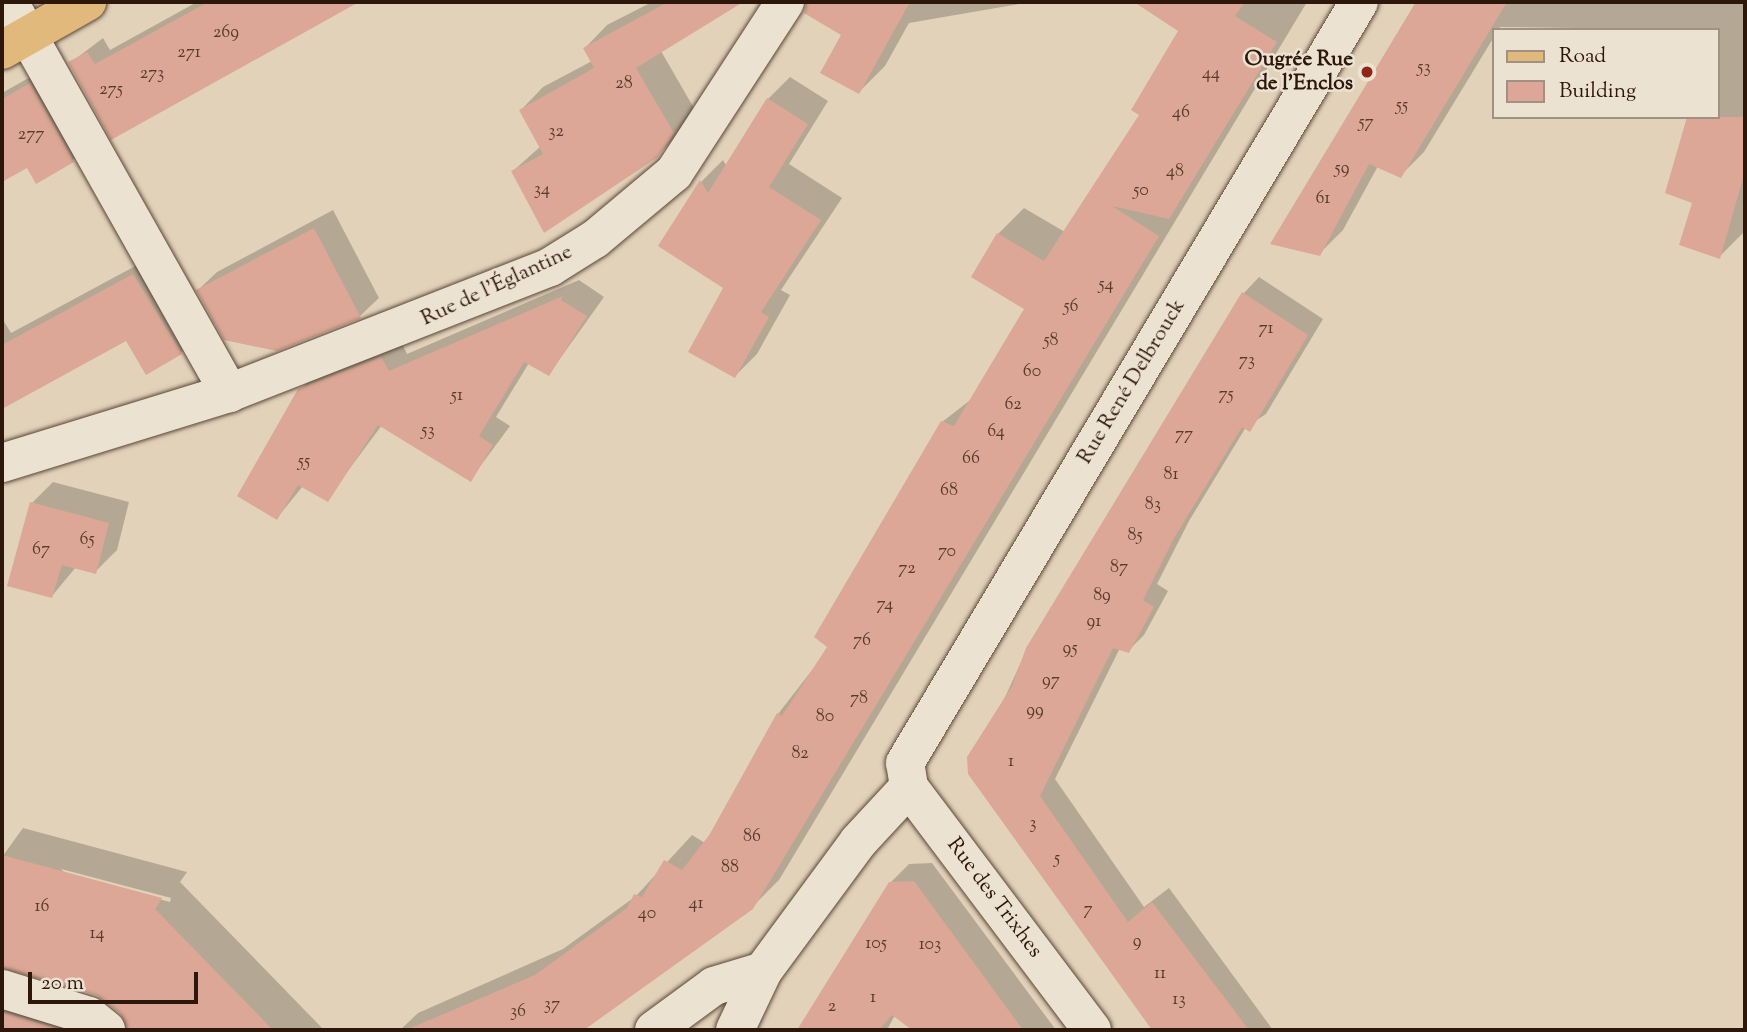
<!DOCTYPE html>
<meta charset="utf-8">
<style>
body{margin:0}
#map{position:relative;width:1747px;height:1032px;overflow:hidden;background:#e2d2ba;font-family:"Sorts Mill Goudy",serif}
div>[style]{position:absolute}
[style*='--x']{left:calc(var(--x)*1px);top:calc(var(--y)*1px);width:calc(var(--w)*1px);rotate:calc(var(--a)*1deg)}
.shadow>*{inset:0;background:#0003}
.building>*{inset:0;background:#dca796}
.roads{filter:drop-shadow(0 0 2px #5a4636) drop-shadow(0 0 2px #5a4636)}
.minor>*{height:38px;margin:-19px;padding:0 19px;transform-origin:19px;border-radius:19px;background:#ece2d2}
.major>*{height:38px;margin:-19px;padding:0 19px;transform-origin:19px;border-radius:19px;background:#e1b97d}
.dots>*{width:19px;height:19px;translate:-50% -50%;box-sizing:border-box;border:4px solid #ece2d2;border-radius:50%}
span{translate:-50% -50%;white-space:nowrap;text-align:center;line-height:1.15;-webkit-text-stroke:5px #ece2d2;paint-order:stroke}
.number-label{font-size:18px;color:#593b2d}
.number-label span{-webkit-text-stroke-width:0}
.poi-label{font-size:21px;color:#2d170a;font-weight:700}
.right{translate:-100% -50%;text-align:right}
.street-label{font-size:21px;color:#2d170a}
.frame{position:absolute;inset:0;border:4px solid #2d170a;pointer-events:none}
.legend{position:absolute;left:1492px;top:28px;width:228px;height:91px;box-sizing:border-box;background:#ece2d2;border:2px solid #a09182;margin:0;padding:9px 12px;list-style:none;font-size:21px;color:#2d170a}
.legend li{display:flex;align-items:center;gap:14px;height:35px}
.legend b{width:35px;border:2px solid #a09182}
.scale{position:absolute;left:28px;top:972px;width:170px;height:32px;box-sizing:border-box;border:4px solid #2d170a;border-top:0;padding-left:9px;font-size:21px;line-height:24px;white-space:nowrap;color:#2d170a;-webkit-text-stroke:5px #ece2d2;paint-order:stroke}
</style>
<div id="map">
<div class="shadow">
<i style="clip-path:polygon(197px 2px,350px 2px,112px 137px,70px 63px,103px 38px,110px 50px)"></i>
<i style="clip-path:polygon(652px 2px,740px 2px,661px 51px,695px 110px,681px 132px,657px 156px,513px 171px,541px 146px,521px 110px,543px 87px,592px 61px,585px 48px,607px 25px)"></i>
<i style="clip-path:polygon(828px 2px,1031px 2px,909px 23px,885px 66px,859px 92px,843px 34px,817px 19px)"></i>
<i style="clip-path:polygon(1138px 2px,1307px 2px,779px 880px,752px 907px,583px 1030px,400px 1030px,418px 1013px,563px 949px,636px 896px,692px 835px,705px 843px,778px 714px,830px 647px,942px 422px,973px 398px,1027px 308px,998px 234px,1024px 208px,1065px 232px,1141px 115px,1181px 30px)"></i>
<i style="clip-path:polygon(1416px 2px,1745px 2px,1743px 233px,1719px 257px,1694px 202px,1717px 117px,1717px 30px,1500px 27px,1424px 152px,1400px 176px,1378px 166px,1343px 230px,1319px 254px,1272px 243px)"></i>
<i style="clip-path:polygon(48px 67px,91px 143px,73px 160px,28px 166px,2px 181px,2px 93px)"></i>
<i style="clip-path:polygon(790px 77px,828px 101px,789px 164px,842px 198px,781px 290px,790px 295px,757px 354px,735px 376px,726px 287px,660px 245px,702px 181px,723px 160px,727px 167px,768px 99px)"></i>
<i style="clip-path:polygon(333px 210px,379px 298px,360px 316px,198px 290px,217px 272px)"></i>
<i style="clip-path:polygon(152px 257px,200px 335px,181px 353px,127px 338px,2px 403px,2px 318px,11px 333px)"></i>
<i style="clip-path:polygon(1259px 277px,1323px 319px,1266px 414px,1246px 427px,1189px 521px,1157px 584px,1168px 591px,1144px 635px,1128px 651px,1120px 648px,1055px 779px,1144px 907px,1169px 888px,1273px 1030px,1158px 1030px,970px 774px,1027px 649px,1244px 293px)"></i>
<i style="clip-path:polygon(579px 280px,604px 297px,549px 374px,529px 363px,496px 417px,510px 426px,470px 480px,382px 425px,327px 499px,303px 486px,277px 518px,300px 390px,319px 371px,400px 339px,407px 354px)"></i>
<i style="clip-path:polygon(53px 482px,129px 502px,117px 550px,95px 572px,76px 567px,52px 596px,32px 503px)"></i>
<i style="clip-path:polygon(evenodd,23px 828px,187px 872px,180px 882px,324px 1030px,193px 1030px,203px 994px,105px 966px,2px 857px,23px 828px,61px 869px,171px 898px,170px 902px,66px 874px,61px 869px)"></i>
<i style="clip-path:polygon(932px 863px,1056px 1030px,915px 1030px,895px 1015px,887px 1030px,800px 1028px,890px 883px,909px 864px)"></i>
<i style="clip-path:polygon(2px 991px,100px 1030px,2px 1030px)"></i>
</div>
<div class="building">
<i style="clip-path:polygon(208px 2px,359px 2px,111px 140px,68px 62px,87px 52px,95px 64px)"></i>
<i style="clip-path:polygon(668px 2px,740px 4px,636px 68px,674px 133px,658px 157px,544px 233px,511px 171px,543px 154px,519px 110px,594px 68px,583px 48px)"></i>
<i style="clip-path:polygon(807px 2px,910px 2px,859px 94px,820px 73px,841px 35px,804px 13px)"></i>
<i style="clip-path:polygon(1134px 2px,1245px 2px,1235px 16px,1277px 42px,1169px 219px,1112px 206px,1159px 236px,753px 909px,584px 1030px,406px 1030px,535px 975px,627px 908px,634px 894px,642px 897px,664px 860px,682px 870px,710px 834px,777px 713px,782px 716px,827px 647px,814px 637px,941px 421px,954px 426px,1024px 309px,971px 277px,997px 233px,1044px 261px,1139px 115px,1131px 110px,1178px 31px)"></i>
<i style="clip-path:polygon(1416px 2px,1507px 2px,1401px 178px,1369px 164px,1320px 256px,1270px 244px)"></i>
<i style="clip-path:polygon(30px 83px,74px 162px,36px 184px,27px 168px,2px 182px,2px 99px)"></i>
<i style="clip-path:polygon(767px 98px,808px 124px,769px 187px,821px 220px,761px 312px,769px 317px,735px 378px,688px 352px,723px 288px,658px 246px,700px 180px,708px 193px)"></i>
<i style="clip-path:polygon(1687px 117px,1745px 117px,1745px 171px,1720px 259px,1679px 245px,1692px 203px,1665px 193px)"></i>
<i style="clip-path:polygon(314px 228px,361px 318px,277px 351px,224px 340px,196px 290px)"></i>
<i style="clip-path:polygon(133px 274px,182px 354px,146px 375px,126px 341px,2px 409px,2px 345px)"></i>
<i style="clip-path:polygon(1242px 292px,1308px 335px,1250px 432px,1242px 427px,1174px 538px,1143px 600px,1154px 607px,1129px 653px,1113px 648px,1040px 796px,1128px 922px,1152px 902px,1249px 1030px,1152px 1030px,968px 774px,967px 757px,1012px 686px,1026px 648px)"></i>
<i style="clip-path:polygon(563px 296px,561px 300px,587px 316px,549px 376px,524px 362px,479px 436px,493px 445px,471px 482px,378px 425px,328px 502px,298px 485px,277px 520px,237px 496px,298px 389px,381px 357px,389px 371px)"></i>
<i style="clip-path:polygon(30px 502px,109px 523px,96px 574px,62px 565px,52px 598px,7px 586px)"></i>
<i style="clip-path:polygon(2px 855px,162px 898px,155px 909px,273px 1030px,127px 1030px,120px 1013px,96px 995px,2px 968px)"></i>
<i style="clip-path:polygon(914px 881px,1023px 1030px,912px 1030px,892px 1015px,879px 1030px,797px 1030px,889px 882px)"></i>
<i style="clip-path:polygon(2px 1012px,61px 1030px,2px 1030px)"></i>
</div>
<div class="roads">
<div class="minor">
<i style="--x:9;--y:2;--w:449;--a:60.6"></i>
<i style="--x:2;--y:463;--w:238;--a:-17.1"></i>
<i style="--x:229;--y:393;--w:345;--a:-21.4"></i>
<i style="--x:550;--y:267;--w:53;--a:-31.9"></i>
<i style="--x:595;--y:239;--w:103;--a:-39.9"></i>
<i style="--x:674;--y:173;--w:204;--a:-57"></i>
<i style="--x:2;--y:989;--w:91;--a:17.2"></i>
<i style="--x:89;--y:1016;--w:22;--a:39"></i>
<i style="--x:654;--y:1030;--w:74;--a:-36.3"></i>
<i style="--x:714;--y:986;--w:51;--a:-17"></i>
<i style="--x:735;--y:1030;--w:65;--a:-64.6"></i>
<i style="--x:763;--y:971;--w:160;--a:-53.6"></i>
<i style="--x:858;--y:842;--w:75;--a:-47.2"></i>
<i style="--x:1092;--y:1030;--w:304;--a:-127"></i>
<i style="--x:909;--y:787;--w:24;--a:-99"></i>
<i style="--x:905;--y:763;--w:886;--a:-59.18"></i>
</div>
<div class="major">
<i style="--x:2;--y:50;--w:98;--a:-29.5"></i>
</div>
</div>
<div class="dots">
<i style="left:1367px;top:72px;background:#8f2418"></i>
</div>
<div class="number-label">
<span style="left:226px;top:33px">269</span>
<span style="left:189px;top:53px">271</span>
<span style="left:1424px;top:68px">53</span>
<span style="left:152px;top:74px">273</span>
<span style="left:1211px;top:74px">44</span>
<span style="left:624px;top:84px">28</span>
<span style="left:111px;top:90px">275</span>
<span style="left:1402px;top:106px">55</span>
<span style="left:1181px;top:113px">46</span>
<span style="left:1366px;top:123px">57</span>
<span style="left:556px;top:132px">32</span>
<span style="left:31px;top:135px">277</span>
<span style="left:1342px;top:169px">59</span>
<span style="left:1175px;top:172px">48</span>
<span style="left:542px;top:190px">34</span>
<span style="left:1141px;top:191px">50</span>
<span style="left:1323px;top:199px">61</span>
<span style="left:1106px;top:285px">54</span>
<span style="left:1071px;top:307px">56</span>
<span style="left:1266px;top:329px">71</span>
<span style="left:1051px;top:341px">58</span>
<span style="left:1247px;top:361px">73</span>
<span style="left:1032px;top:372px">60</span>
<span style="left:1226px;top:395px">75</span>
<span style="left:457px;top:396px">51</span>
<span style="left:1013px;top:405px">62</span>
<span style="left:428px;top:431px">53</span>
<span style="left:996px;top:432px">64</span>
<span style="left:1184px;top:435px">77</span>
<span style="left:971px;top:459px">66</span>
<span style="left:304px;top:462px">55</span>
<span style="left:1171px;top:475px">81</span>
<span style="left:949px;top:491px">68</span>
<span style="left:1153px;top:505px">83</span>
<span style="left:1135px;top:536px">85</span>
<span style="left:87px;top:540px">65</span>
<span style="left:41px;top:550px">67</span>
<span style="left:947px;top:552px">70</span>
<span style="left:1119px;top:568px">87</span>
<span style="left:907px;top:569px">72</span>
<span style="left:1102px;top:596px">89</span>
<span style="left:885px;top:605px">74</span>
<span style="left:1094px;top:622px">91</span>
<span style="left:862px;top:641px">76</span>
<span style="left:1070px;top:649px">95</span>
<span style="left:1051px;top:681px">97</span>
<span style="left:859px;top:699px">78</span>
<span style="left:1035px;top:711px">99</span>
<span style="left:825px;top:717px">80</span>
<span style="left:800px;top:754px">82</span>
<span style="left:1011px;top:762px">1</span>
<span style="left:1033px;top:824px">3</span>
<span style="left:752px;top:837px">86</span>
<span style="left:1057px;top:859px">5</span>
<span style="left:730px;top:868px">88</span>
<span style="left:696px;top:904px">41</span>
<span style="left:42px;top:907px">16</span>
<span style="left:1088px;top:910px">7</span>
<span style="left:647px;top:914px">40</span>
<span style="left:97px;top:934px">14</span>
<span style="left:1137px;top:942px">9</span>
<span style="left:876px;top:944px">105</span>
<span style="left:930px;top:945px">103</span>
<span style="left:1160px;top:974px">11</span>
<span style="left:873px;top:998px">1</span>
<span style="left:1179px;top:1000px">13</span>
<span style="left:552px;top:1005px">37</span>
<span style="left:832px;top:1007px">2</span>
<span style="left:518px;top:1012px">36</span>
</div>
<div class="poi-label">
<span class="right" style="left:1353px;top:72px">Ougrée Rue<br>de l'Enclos</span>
</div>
<div class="street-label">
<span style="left:497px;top:286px;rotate:-25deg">Rue de l'Églantine</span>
<span style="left:1132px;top:382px;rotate:-59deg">Rue René Delbrouck</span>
<span style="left:994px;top:898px;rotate:53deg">Rue des Trixhes</span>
</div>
<div class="frame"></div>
<ul class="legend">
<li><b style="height:9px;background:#e1b97d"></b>Road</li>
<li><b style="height:19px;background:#dca796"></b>Building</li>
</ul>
<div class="scale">20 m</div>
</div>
